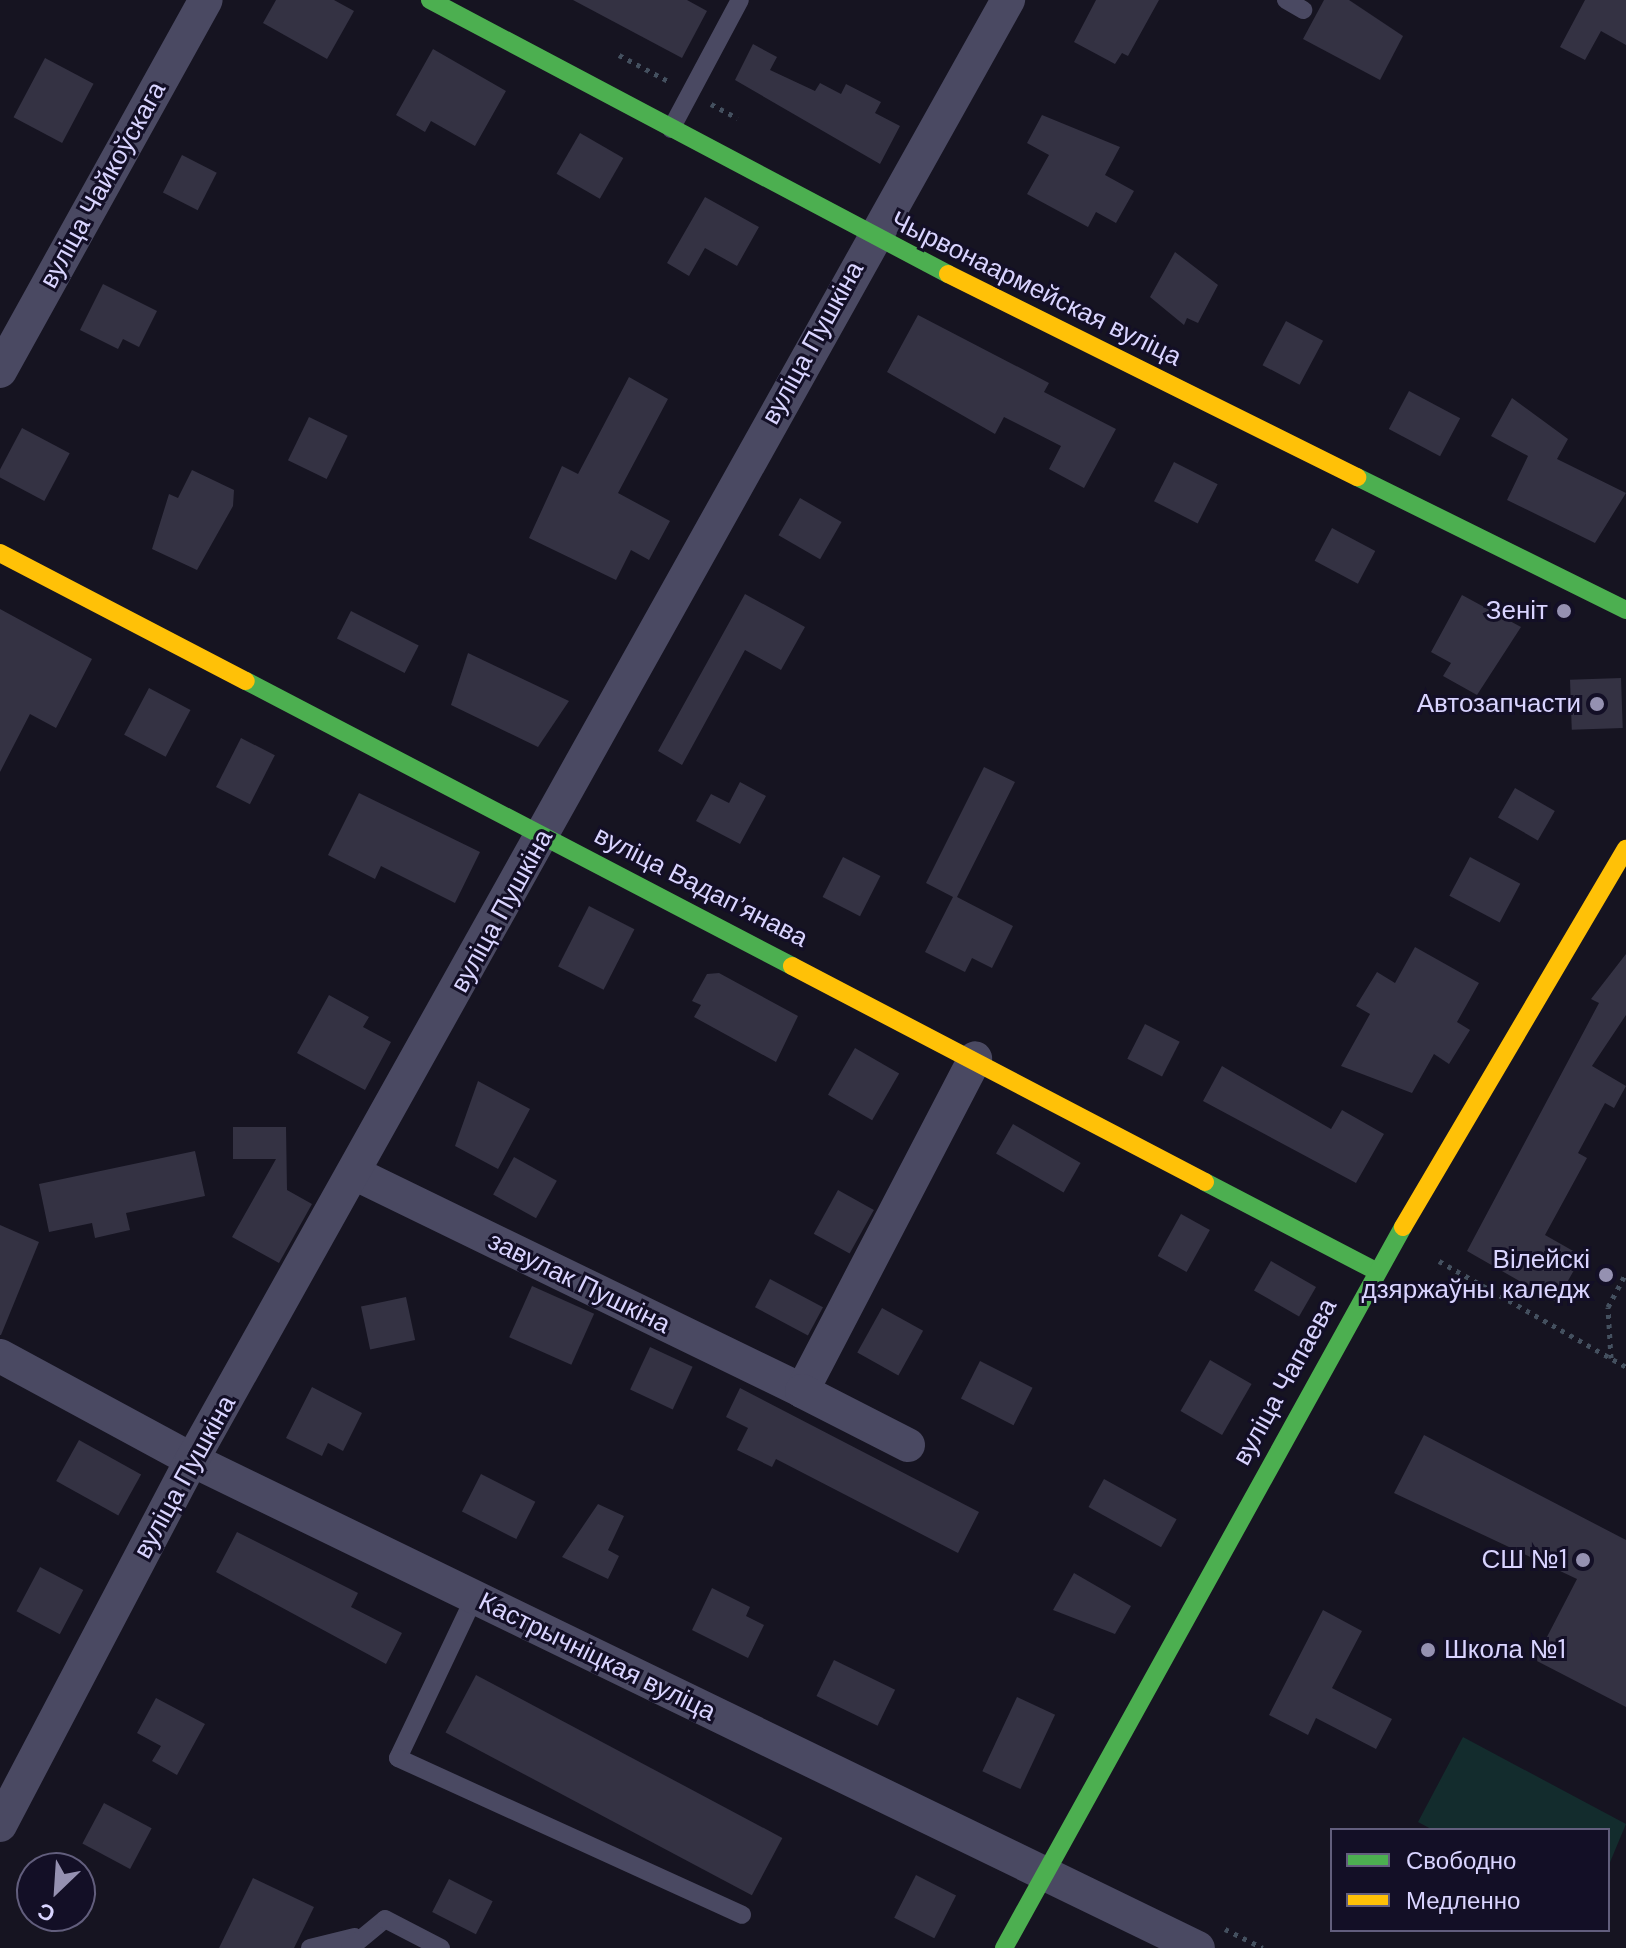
<!DOCTYPE html>
<meta charset="utf-8">
<style>
body{margin:0}
#map{position:relative;width:1626px;height:1948px;overflow:hidden;background:#161421;font-family:"DM Sans",sans-serif}
div>[style]{position:absolute}
[style*='--x']{left:calc(var(--x)*1px);top:calc(var(--y)*1px);width:calc(var(--w)*1px);rotate:calc(var(--a)*1deg)}
.green>*{inset:0;background:#132c2d}
.building>*{inset:0;background:#343243;transform-origin:0 0}
.path>*{height:5px;margin-top:-2.5px;transform-origin:0;background:repeating-linear-gradient(90deg,#44505f 0 4px,transparent 0 10px)}
.lane>*{height:18px;margin:-9px;padding:0 9px;transform-origin:9px;border-radius:9px;background:#4a4962}
.street>*{height:34px;margin:-17px;padding:0 17px;transform-origin:17px;border-radius:17px;background:#4a4962}
.fast>*{height:18px;margin:-9px;padding:0 9px;transform-origin:9px;border-radius:9px;background:#4caf50}
.slow>*{height:18px;margin:-9px;padding:0 9px;transform-origin:9px;border-radius:9px;background:#ffc107}
.dots>*{width:22px;height:22px;translate:-50% -50%;box-sizing:border-box;border:4px solid #130f26;border-radius:50%}
span{translate:-50% -50%;white-space:nowrap;text-align:center;line-height:1.15;-webkit-text-stroke:6px #130f26;paint-order:stroke}
.street-label{font-size:26px;color:#d9d4ff}
.poi-label{font-size:26px;color:#d9d4ff}
.right{translate:-100% -50%;text-align:right}
.left{translate:0 -50%;text-align:left}
.legend{position:absolute;left:1330px;top:1828px;width:280px;height:104px;box-sizing:border-box;background:#130f26;border:2px solid #625e7d;margin:0;padding:10px 14px;list-style:none;font-size:24px;color:#d9d4ff}
.legend li{display:flex;align-items:center;gap:16px;height:40px}
.legend b{width:40px;border:2px solid #625e7d}
.north{position:absolute;left:16px;top:1852px;width:80px;height:80px;box-sizing:border-box;background:#130f26;border:2px solid #625e7d;border-radius:50%;rotate:205deg;font-size:22px;font-weight:700;line-height:32px;text-align:center;color:#d9d4ff}
.north::after{content:'';display:block;margin:auto;width:28px;height:36px;background:#9591b1;clip-path:polygon(50% 0,100% 100%,50% 72%,0 100%)}
</style>
<div id="map">
<div class="green">
<i style="clip-path:polygon(1463px 1737px,1626px 1824px,1608px 1867px,1608px 1830px,1433px 1830px,1418px 1822px)"></i>
</div>
<div class="building">
<i style="clip-path:polygon(276px 0,334px 0,354px 11px,327px 59px,263px 23px)"></i>
<i style="clip-path:polygon(573px 0,687px 0,707px 11px,682px 58px)"></i>
<i style="clip-path:polygon(1096px 0,1159px 0,1128px 56px,1122px 53px,1115px 64px,1074px 42px)"></i>
<i style="clip-path:polygon(1324px 0,1349px 0,1403px 36px,1380px 80px,1303px 39px)"></i>
<i style="clip-path:polygon(1585px 0,1626px 0,1626px 45px,1601px 31px,1585px 60px,1560px 47px)"></i>
<i style="clip-path:polygon(753px 44px,777px 57px,770px 70px,815px 91px,820px 83px,841px 94px,846px 84px,881px 102px,875px 113px,900px 126px,880px 164px,735px 80px)"></i>
<i style="clip-path:polygon(433px 49px,506px 91px,475px 146px,431px 121px,425px 132px,396px 115px)"></i>
<i style="left:45px;top:58px;width:55px;height:67px;rotate:28deg"></i>
<i style="clip-path:polygon(1042px 115px,1120px 147px,1105px 175px,1134px 191px,1116px 223px,1096px 212px,1088px 227px,1027px 194px,1049px 155px,1027px 143px)"></i>
<i style="left:580px;top:133px;width:50px;height:47px;rotate:30deg"></i>
<i style="left:182px;top:155px;width:39px;height:42px;rotate:27deg"></i>
<i style="clip-path:polygon(705px 197px,759px 227px,737px 266px,705px 248px,689px 276px,667px 263px)"></i>
<i style="clip-path:polygon(1175px 252px,1218px 285px,1198px 323px,1187px 318px,1184px 325px,1150px 297px)"></i>
<i style="clip-path:polygon(103px 284px,157px 311px,139px 347px,123px 339px,118px 349px,80px 330px)"></i>
<i style="clip-path:polygon(918px 315px,1049px 383px,1044px 392px,1116px 429px,1084px 488px,1049px 469px,1061px 446px,1004px 417px,995px 434px,887px 372px)"></i>
<i style="left:1286px;top:321px;width:42px;height:50px;rotate:28deg"></i>
<i style="clip-path:polygon(629px 377px,668px 399px,618px 493px,670px 521px,649px 560px,631px 550px,616px 580px,529px 538px,562px 466px,578px 474px)"></i>
<i style="left:1409px;top:391px;width:58px;height:43px;rotate:28deg"></i>
<i style="clip-path:polygon(1512px 398px,1568px 439px,1557px 459px,1626px 493px,1595px 543px,1507px 500px,1528px 456px,1491px 436px)"></i>
<i style="left:309px;top:417px;width:43px;height:48px;rotate:26deg"></i>
<i style="left:22px;top:428px;width:54px;height:54px;rotate:28deg"></i>
<i style="left:1174px;top:462px;width:49px;height:44px;rotate:27deg"></i>
<i style="clip-path:polygon(192px 470px,234px 490px,233px 506px,197px 570px,152px 549px,169px 494px,178px 498px)"></i>
<i style="left:800px;top:498px;width:48px;height:43px;rotate:30deg"></i>
<i style="left:1332px;top:528px;width:49px;height:37px;rotate:28deg"></i>
<i style="clip-path:polygon(745px 594px,805px 627px,781px 670px,745px 650px,682px 765px,658px 751px)"></i>
<i style="clip-path:polygon(1462px 595px,1521px 627px,1477px 695px,1443px 676px,1451px 663px,1431px 652px)"></i>
<i style="clip-path:polygon(0 609px,92px 659px,56px 728px,30px 714px,0 772px)"></i>
<i style="left:351px;top:611px;width:76px;height:31px;rotate:27deg"></i>
<i style="clip-path:polygon(468px 653px,569px 701px,538px 747px,451px 705px)"></i>
<i style="left:1621px;top:678px;width:50px;height:51px;rotate:88deg"></i>
<i style="left:149px;top:688px;width:47px;height:53px;rotate:28deg"></i>
<i style="left:241px;top:738px;width:38px;height:55px;rotate:27deg"></i>
<i style="clip-path:polygon(984px 767px,1015px 782px,957px 897px,1013px 926px,992px 968px,972px 958px,965px 972px,925px 952px,953px 897px,926px 883px)"></i>
<i style="clip-path:polygon(740px 782px,766px 796px,740px 844px,696px 821px,711px 794px,729px 803px)"></i>
<i style="left:1515px;top:788px;width:46px;height:34px;rotate:30deg"></i>
<i style="clip-path:polygon(359px 793px,480px 852px,455px 903px,381px 866px,375px 879px,328px 855px)"></i>
<i style="left:843px;top:857px;width:42px;height:45px;rotate:27deg"></i>
<i style="left:1470px;top:857px;width:57px;height:44px;rotate:28deg"></i>
<i style="left:589px;top:906px;width:51px;height:68px;rotate:27deg"></i>
<i style="clip-path:polygon(1415px 947px,1479px 983px,1457px 1022px,1470px 1030px,1449px 1064px,1434px 1054px,1412px 1093px,1341px 1066px,1370px 1014px,1356px 1006px,1377px 972px,1395px 983px)"></i>
<i style="clip-path:polygon(1626px 954px,1626px 1015px,1592px 1066px,1626px 1086px,1614px 1108px,1605px 1103px,1578px 1153px,1587px 1158px,1545px 1235px,1582px 1256px,1556px 1302px,1467px 1251px,1599px 1003px,1591px 999px)"></i>
<i style="clip-path:polygon(719px 973px,798px 1016px,776px 1062px,694px 1017px,701px 1005px,692px 1001px,707px 974px)"></i>
<i style="clip-path:polygon(329px 995px,369px 1017px,363px 1027px,391px 1042px,365px 1090px,297px 1053px)"></i>
<i style="left:1145px;top:1024px;width:39px;height:39px;rotate:27deg"></i>
<i style="left:855px;top:1048px;width:51px;height:54px;rotate:30deg"></i>
<i style="clip-path:polygon(1222px 1066px,1331px 1129px,1342px 1110px,1384px 1134px,1356px 1183px,1203px 1101px)"></i>
<i style="clip-path:polygon(478px 1081px,530px 1109px,498px 1169px,455px 1146px)"></i>
<i style="left:1013px;top:1124px;width:78px;height:34px;rotate:30deg"></i>
<i style="clip-path:polygon(233px 1127px,286px 1127px,287px 1190px,312px 1204px,279px 1263px,232px 1237px,276px 1159px,233px 1159px)"></i>
<i style="clip-path:polygon(195px 1151px,205px 1196px,126px 1213px,130px 1230px,95px 1238px,92px 1223px,49px 1232px,39px 1184px)"></i>
<i style="left:514px;top:1157px;width:49px;height:43px;rotate:29deg"></i>
<i style="left:838px;top:1190px;width:41px;height:50px;rotate:29deg"></i>
<i style="left:1181px;top:1214px;width:33px;height:48px;rotate:29deg"></i>
<i style="clip-path:polygon(0 1225px,39px 1242px,1px 1335px,0 1335px)"></i>
<i style="left:1271px;top:1261px;width:52px;height:34px;rotate:30deg"></i>
<i style="left:770px;top:1279px;width:60px;height:32px;rotate:28deg"></i>
<i style="left:532px;top:1286px;width:68px;height:56px;rotate:24deg"></i>
<i style="left:406px;top:1297px;width:44px;height:46px;rotate:78deg"></i>
<i style="left:882px;top:1308px;width:47px;height:51px;rotate:29deg"></i>
<i style="left:650px;top:1347px;width:47px;height:47px;rotate:25deg"></i>
<i style="left:1210px;top:1360px;width:48px;height:59px;rotate:30deg"></i>
<i style="left:980px;top:1361px;width:59px;height:42px;rotate:27deg"></i>
<i style="clip-path:polygon(312px 1387px,362px 1413px,343px 1451px,328px 1443px,322px 1456px,286px 1438px)"></i>
<i style="clip-path:polygon(740px 1388px,979px 1512px,958px 1553px,776px 1459px,772px 1467px,737px 1450px,748px 1428px,726px 1417px)"></i>
<i style="clip-path:polygon(1424px 1435px,1626px 1540px,1626px 1707px,1535px 1660px,1577px 1579px,1394px 1493px)"></i>
<i style="left:79px;top:1440px;width:71px;height:47px;rotate:29deg"></i>
<i style="left:481px;top:1474px;width:61px;height:42px;rotate:27deg"></i>
<i style="left:1104px;top:1479px;width:83px;height:32px;rotate:29deg"></i>
<i style="clip-path:polygon(598px 1504px,624px 1516px,608px 1550px,619px 1556px,608px 1579px,562px 1557px)"></i>
<i style="clip-path:polygon(237px 1532px,358px 1593px,351px 1607px,402px 1633px,386px 1664px,216px 1572px)"></i>
<i style="left:40px;top:1567px;width:49px;height:50px;rotate:28deg"></i>
<i style="clip-path:polygon(1074px 1573px,1131px 1606px,1115px 1634px,1053px 1610px)"></i>
<i style="clip-path:polygon(712px 1588px,750px 1607px,746px 1616px,764px 1625px,748px 1658px,692px 1630px)"></i>
<i style="clip-path:polygon(1323px 1610px,1362px 1631px,1332px 1688px,1392px 1719px,1376px 1749px,1316px 1718px,1308px 1735px,1269px 1715px)"></i>
<i style="left:834px;top:1660px;width:68px;height:40px;rotate:26deg"></i>
<i style="left:476px;top:1675px;width:347px;height:65px;rotate:28deg"></i>
<i style="left:1017px;top:1697px;width:42px;height:82px;rotate:25deg"></i>
<i style="clip-path:polygon(156px 1698px,205px 1724px,177px 1775px,152px 1761px,161px 1746px,137px 1733px)"></i>
<i style="left:104px;top:1803px;width:54px;height:46px;rotate:28deg"></i>
<i style="left:916px;top:1875px;width:45px;height:48px;rotate:27deg"></i>
<i style="clip-path:polygon(253px 1878px,314px 1907px,294px 1948px,219px 1948px)"></i>
<i style="left:449px;top:1879px;width:49px;height:37px;rotate:27deg"></i>
</div>
<div class="path">
<i style="--x:619;--y:55;--w:58;--a:27.9"></i>
<i style="--x:711;--y:104;--w:30;--a:28"></i>
<i style="--x:1439;--y:1261;--w:215;--a:29.5"></i>
<i style="--x:1611;--y:1358;--w:51;--a:-93.4"></i>
<i style="--x:1608;--y:1307;--w:38;--a:-62"></i>
<i style="--x:1225;--y:1929;--w:42;--a:26.6"></i>
</div>
<div class="lane">
<i style="--x:1286;--y:0;--w:20;--a:30"></i>
<i style="--x:671;--y:129;--w:146;--a:-61.9"></i>
<i style="--x:474;--y:1598;--w:177;--a:115.4"></i>
<i style="--x:398;--y:1758;--w:378;--a:24.5"></i>
<i style="--x:310;--y:1948;--w:46;--a:-13.7"></i>
<i style="--x:350;--y:1948;--w:45;--a:-39.6"></i>
<i style="--x:385;--y:1919;--w:63;--a:27.4"></i>
</div>
<div class="street">
<i style="--x:0;--y:371;--w:424;--a:-61"></i>
<i style="--x:356;--y:1174;--w:496;--a:25.9"></i>
<i style="--x:802;--y:1391;--w:375;--a:-62.5"></i>
<i style="--x:0;--y:1356;--w:218;--a:28.4"></i>
<i style="--x:192;--y:1460;--w:1118;--a:25.88"></i>
<i style="--x:802;--y:1391;--w:119;--a:27"></i>
<i style="--x:0;--y:1825;--w:412;--a:-62.3"></i>
<i style="--x:192;--y:1460;--w:1673;--a:-60.8"></i>
</div>
<div class="fast">
<i style="--x:430;--y:0;--w:586;--a:27.88"></i>
<i style="--x:1357;--y:477;--w:300;--a:26.3"></i>
<i style="--x:246;--y:681;--w:616;--a:27.56"></i>
<i style="--x:1205;--y:1182;--w:193;--a:27.5"></i>
<i style="--x:1004;--y:1948;--w:824;--a:-61.04"></i>
</div>
<div class="slow">
<i style="--x:948;--y:274;--w:457;--a:26.4"></i>
<i style="--x:0;--y:553;--w:277;--a:27.5"></i>
<i style="--x:792;--y:966;--w:466;--a:27.6"></i>
<i style="--x:1403;--y:1227;--w:439;--a:-59.5"></i>
</div>
<div class="dots">
<i style="left:1564px;top:611px;background:#9591b1"></i>
<i style="left:1597px;top:704px;background:#9591b1"></i>
<i style="left:1606px;top:1275px;background:#9591b1"></i>
<i style="left:1583px;top:1560px;background:#9591b1"></i>
<i style="left:1428px;top:1650px;background:#9591b1"></i>
</div>
<div class="street-label">
<span style="left:103px;top:185px;rotate:-61deg">вуліца Чайкоўскага</span>
<span style="left:1036px;top:289px;rotate:26deg">Чырвонаармейская вуліца</span>
<span style="left:813px;top:343px;rotate:-61deg">вуліца Пушкіна</span>
<span style="left:701px;top:887px;rotate:27deg">вуліца Вадапʼянава</span>
<span style="left:502px;top:911px;rotate:-61deg">вуліца Пушкіна</span>
<span style="left:579px;top:1283px;rotate:26deg">завулак Пушкіна</span>
<span style="left:1285px;top:1382px;rotate:-61deg">вуліца Чапаева</span>
<span style="left:185px;top:1477px;rotate:-61deg">вуліца Пушкіна</span>
<span style="left:597px;top:1657px;rotate:26deg">Кастрычніцкая вуліца</span>
</div>
<div class="poi-label">
<span class="right" style="left:1548px;top:611px">Зеніт</span>
<span class="right" style="left:1581px;top:704px">Автозапчасти</span>
<span class="right" style="left:1590px;top:1275px">Вілейскі<br>дзяржаўны каледж</span>
<span class="right" style="left:1567px;top:1560px">СШ №1</span>
<span class="left" style="left:1444px;top:1650px">Школа №1</span>
</div>
<ul class="legend">
<li><b style="height:10px;background:#4caf50"></b>Свободно</li>
<li><b style="height:10px;background:#ffc107"></b>Медленно</li>
</ul>
<div class="north">С</div>
</div>
